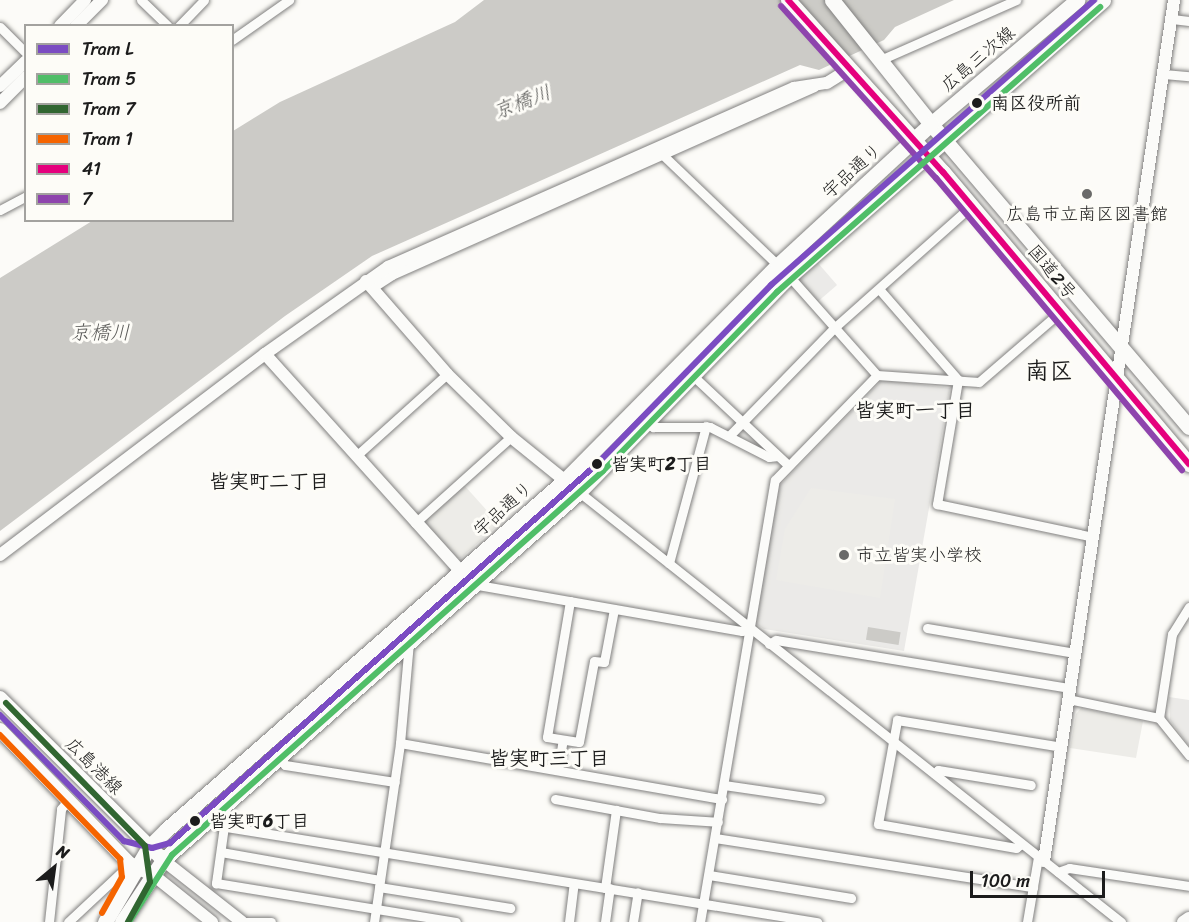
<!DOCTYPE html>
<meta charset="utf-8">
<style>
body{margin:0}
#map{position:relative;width:1189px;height:922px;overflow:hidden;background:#fcfbf8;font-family:Sriracha,"Klee One",sans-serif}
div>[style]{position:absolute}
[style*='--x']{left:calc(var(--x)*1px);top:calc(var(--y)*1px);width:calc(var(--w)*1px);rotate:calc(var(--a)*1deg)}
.built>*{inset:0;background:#ebeae8;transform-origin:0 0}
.green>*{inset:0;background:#edece8}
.water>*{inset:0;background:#cccbc7;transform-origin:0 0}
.roads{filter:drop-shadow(0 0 2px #81807f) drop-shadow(0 0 2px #81807f)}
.minor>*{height:9px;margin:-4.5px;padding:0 4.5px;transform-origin:4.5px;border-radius:4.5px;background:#fbfbf9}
.tertiary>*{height:12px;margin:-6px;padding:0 6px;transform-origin:6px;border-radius:6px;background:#fbfbf9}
.secondary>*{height:14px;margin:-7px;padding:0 7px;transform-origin:7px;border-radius:7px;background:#fbfbf9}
.primary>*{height:15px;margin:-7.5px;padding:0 7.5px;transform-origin:7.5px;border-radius:7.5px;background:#fbfbf9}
.trunk>*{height:15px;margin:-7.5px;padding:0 7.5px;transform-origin:7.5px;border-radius:7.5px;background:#fbfbf9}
.bus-1>*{height:6px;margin:-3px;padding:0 3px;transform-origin:3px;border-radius:3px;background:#e5007d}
.bus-2>*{height:6px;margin:-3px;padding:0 3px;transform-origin:3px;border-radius:3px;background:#8e44ad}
.tram-1>*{height:6px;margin:-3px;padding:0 3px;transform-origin:3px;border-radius:3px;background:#7b4cc2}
.tram-2>*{height:6px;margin:-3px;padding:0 3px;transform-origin:3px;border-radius:3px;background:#50be68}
.tram-3>*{height:6px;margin:-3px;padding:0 3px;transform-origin:3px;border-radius:3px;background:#316631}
.tram-4>*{height:6px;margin:-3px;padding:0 3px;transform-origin:3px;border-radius:3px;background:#f56400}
.dots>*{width:16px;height:16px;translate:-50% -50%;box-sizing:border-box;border:3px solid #fdfcf7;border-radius:50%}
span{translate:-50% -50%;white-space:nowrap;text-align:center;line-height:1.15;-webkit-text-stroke:6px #fdfcf7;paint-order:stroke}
.street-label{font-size:18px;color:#1c1c1c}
.stop-label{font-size:18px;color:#1c1c1c;font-weight:700}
.left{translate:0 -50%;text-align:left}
.poi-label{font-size:18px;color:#1c1c1c}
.water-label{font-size:20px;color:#5a5a58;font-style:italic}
.neighbourhood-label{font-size:20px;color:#1c1c1c;font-weight:700}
.district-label{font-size:24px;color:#1c1c1c;font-weight:700}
.legend{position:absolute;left:24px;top:24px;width:210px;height:198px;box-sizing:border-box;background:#fdfcf7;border:2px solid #a3a29f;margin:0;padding:8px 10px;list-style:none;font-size:18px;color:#1c1c1c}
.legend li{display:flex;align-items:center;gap:12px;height:30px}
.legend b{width:30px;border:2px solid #a3a29f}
.north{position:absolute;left:24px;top:838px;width:60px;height:60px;-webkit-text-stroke:4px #fdfcf7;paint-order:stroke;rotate:29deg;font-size:16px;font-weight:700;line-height:24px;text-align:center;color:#1c1c1c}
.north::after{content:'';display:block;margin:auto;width:21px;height:27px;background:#1c1c1c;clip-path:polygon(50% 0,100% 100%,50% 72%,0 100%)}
.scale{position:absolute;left:970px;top:871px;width:135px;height:27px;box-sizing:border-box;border:3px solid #1c1c1c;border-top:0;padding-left:8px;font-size:18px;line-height:21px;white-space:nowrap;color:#1c1c1c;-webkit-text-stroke:4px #fdfcf7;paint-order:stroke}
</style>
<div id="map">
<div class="built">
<i style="left:818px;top:263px;width:29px;height:28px;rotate:49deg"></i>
<i style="clip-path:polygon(882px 380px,950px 388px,904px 651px,764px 629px,755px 623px,779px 486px)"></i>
<i style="clip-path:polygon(1169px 697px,1189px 700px,1189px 746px,1170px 720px)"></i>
</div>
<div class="green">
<i style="clip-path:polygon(464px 485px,499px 524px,461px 558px,453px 558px,424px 525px,425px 519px)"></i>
<i style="clip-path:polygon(811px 488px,895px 499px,880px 598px,776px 580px,785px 529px)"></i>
<i style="clip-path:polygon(1081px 708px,1143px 721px,1136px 758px,1070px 748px,1076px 714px)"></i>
</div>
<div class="water">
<i style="clip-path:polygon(484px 0,954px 0,895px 27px,884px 40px,819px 70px,800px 65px,372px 256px,285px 316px,0 531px,0 278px,92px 221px,232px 220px,233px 131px,280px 102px,455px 22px)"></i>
<i style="left:868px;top:627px;width:33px;height:13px;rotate:9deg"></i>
</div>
<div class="roads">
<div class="minor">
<i style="--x:141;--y:0;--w:37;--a:44"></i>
<i style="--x:1172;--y:19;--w:17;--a:7"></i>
<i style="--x:179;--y:26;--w:36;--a:-46"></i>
<i style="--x:0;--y:27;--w:37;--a:45"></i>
<i style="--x:232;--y:40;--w:70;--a:-35.1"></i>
<i style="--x:880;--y:60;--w:149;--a:-23.8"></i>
<i style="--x:1164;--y:74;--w:25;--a:5"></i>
<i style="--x:663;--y:155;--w:175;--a:43.8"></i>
<i style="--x:789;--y:276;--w:132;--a:48.4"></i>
<i style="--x:0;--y:210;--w:30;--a:-28"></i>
<i style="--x:372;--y:288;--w:24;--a:-33"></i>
<i style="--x:392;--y:275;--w:462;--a:-24"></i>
<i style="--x:879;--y:289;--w:121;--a:49"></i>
<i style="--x:958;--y:380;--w:126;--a:99.6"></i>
<i style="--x:937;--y:504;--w:159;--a:11.9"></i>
<i style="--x:689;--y:372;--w:136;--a:43.2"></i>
<i style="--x:646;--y:422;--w:9;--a:36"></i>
<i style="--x:653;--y:427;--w:57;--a:0"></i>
<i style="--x:710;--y:427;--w:66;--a:27"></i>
<i style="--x:769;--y:457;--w:9;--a:-6"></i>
<i style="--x:730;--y:435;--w:149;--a:-45.8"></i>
<i style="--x:834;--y:328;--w:183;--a:-41.7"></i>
<i style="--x:356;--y:456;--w:122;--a:-42"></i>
<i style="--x:579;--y:492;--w:692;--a:38.43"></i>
<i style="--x:415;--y:523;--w:129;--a:-41.9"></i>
<i style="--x:669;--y:563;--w:142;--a:-74.9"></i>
<i style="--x:472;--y:584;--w:274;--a:9.9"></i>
<i style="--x:742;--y:631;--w:7;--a:-16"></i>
<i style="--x:570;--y:601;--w:138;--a:99.6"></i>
<i style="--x:547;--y:737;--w:32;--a:9"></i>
<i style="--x:579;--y:742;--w:82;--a:-79.5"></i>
<i style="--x:594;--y:661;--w:10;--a:6"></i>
<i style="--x:604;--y:662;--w:54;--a:-79.3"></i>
<i style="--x:1189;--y:607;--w:32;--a:122"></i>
<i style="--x:1172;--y:634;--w:85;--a:98.8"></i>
<i style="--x:1159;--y:718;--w:48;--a:51"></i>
<i style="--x:927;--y:628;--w:150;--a:9.6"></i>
<i style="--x:769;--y:644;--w:8;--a:-30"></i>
<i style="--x:776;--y:640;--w:298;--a:9.3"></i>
<i style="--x:1068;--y:699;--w:93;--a:11.8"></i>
<i style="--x:400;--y:743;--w:327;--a:9.9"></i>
<i style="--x:277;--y:756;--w:12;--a:48"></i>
<i style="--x:285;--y:765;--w:111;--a:8.8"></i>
<i style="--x:558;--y:770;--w:30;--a:-81"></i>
<i style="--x:935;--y:774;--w:5;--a:-53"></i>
<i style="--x:938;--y:770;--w:94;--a:9.2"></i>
<i style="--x:724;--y:785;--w:97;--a:8.3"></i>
<i style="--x:555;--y:799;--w:107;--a:10.3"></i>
<i style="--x:660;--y:818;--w:58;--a:3.9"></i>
<i style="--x:211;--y:815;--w:14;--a:51"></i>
<i style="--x:220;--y:826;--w:605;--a:9.14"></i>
<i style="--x:224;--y:826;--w:58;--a:98"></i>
<i style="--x:216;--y:883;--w:243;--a:9.2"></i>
<i style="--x:715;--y:838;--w:322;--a:8.8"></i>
<i style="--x:1021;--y:844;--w:6;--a:141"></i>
<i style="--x:1016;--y:848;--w:140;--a:-170.1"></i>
<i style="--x:878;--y:824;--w:106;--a:-79.6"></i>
<i style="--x:897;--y:720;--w:166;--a:9.3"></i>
<i style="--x:221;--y:852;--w:161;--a:10"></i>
<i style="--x:1058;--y:872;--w:12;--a:-20"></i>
<i style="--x:1069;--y:868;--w:121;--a:8.5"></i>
<i style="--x:709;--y:875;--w:144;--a:9.2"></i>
<i style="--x:379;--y:887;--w:133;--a:9.1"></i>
<i style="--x:605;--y:888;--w:79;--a:-82"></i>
<i style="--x:49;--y:922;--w:114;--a:-83.9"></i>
<i style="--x:61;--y:809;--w:11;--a:-52"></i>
<i style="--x:68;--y:922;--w:85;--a:-43.1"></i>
<i style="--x:241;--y:922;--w:30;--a:0"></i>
<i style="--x:374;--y:922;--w:181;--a:-81.7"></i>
<i style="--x:400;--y:743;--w:101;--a:-84.9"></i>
<i style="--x:569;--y:922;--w:39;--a:-83"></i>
<i style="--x:605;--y:922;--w:34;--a:-82"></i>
<i style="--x:633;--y:922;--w:30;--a:-81"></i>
<i style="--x:700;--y:922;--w:448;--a:-80.4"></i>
<i style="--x:775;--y:480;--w:146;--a:-45.8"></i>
<i style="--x:877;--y:375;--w:102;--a:3.9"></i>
<i style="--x:979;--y:382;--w:107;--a:-40.8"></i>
<i style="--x:1027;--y:922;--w:66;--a:-80.4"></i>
</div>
<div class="tertiary">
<i style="--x:60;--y:26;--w:36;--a:-46"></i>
<i style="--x:76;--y:26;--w:37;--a:-45"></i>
<i style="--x:0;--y:86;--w:36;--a:-44"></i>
<i style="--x:0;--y:103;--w:37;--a:-45"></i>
<i style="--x:366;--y:281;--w:123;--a:48.9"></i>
<i style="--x:447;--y:374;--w:90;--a:44.5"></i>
<i style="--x:511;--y:437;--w:87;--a:39"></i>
<i style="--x:265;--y:354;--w:309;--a:48"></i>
<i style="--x:0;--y:555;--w:333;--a:-37.2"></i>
<i style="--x:265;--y:354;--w:151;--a:-35.3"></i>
<i style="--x:388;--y:267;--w:444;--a:-23.8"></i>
<i style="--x:794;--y:88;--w:33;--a:-9"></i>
<i style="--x:827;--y:83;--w:25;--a:-32"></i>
<i style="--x:163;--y:860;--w:100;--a:38.1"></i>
<i style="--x:1044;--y:861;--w:871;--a:-81.41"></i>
<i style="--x:152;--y:874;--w:77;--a:38.7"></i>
<i style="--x:1183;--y:922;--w:7;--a:-34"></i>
</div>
<div class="secondary">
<i style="--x:0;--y:698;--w:230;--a:44.8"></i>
<i style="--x:0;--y:730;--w:187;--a:45.9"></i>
<i style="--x:130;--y:864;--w:24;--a:24"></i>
</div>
<div class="primary">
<i style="--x:931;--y:124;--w:192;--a:-40.3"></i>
<i style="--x:945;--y:140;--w:211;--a:-41.5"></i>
</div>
<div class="trunk">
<i style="--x:788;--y:0;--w:232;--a:48"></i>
<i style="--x:943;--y:172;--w:382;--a:49.9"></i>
<i style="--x:832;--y:0;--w:159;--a:51.4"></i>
<i style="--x:931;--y:124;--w:398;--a:49.6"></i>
<i style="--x:105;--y:922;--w:87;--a:-59.6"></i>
<i style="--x:149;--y:847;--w:24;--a:-45"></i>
<i style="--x:166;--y:830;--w:531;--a:-41.26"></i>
<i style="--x:565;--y:480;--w:303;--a:-45.3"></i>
<i style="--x:778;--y:265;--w:208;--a:-42.7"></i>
<i style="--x:122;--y:922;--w:74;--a:-56.5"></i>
<i style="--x:163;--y:860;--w:555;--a:-41.5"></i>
<i style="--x:579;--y:492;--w:293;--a:-45.8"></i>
<i style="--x:783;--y:282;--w:215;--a:-41.2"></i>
</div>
</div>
<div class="bus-1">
<i style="--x:788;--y:0;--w:232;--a:48"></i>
<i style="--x:943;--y:172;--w:382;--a:49.9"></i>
</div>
<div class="bus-2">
<i style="--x:781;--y:6;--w:232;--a:48"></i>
<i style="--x:936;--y:178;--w:382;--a:49.9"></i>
</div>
<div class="tram-1">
<i style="--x:0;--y:715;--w:177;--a:45.5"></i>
<i style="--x:124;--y:841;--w:29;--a:14"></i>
<i style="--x:152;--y:848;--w:19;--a:-16"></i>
<i style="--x:170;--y:843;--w:571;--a:-41.59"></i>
<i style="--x:597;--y:464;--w:250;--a:-45.8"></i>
<i style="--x:771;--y:285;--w:431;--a:-41.4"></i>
</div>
<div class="tram-2">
<i style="--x:129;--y:922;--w:80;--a:-57.3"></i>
<i style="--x:172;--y:855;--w:577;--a:-41.7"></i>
<i style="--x:603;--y:471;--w:250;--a:-45.8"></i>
<i style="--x:777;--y:292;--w:431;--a:-41.4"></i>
</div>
<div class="tram-3">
<i style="--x:6;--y:703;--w:199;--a:45.8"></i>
<i style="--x:145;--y:846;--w:36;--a:82"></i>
<i style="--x:150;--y:882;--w:46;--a:118.8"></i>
</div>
<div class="tram-4">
<i style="--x:0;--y:735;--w:173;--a:45.9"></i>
<i style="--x:120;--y:859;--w:18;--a:84"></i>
<i style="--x:122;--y:877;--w:41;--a:119.1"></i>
</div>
<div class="dots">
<i style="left:977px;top:103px;background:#1c1c1c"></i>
<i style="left:1087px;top:194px;background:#6a6a69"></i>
<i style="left:597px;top:464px;background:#1c1c1c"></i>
<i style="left:844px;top:555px;background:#6a6a69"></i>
<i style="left:195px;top:821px;background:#1c1c1c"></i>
</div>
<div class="street-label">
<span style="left:978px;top:59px;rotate:-40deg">広島三次線</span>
<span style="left:852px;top:171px;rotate:-42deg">宇品通り</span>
<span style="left:1052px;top:272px;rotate:50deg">国道2号</span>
<span style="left:503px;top:509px;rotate:-42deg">宇品通り</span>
<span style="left:94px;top:766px;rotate:45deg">広島港線</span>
</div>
<div class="stop-label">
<span class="left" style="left:991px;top:103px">南区役所前</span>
<span class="left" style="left:611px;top:464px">皆実町2丁目</span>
<span class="left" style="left:209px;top:821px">皆実町6丁目</span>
</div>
<div class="poi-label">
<span style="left:1087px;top:214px">広島市立南区図書館</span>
<span class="left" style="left:856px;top:555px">市立皆実小学校</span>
</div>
<div class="water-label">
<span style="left:522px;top:102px;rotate:-21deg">京橋川</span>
<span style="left:100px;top:332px">京橋川</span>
</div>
<div class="neighbourhood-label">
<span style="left:915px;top:410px">皆実町一丁目</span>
<span style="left:269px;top:481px">皆実町二丁目</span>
<span style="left:549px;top:758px">皆実町三丁目</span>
</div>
<div class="district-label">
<span style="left:1049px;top:372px">南区</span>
</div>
<ul class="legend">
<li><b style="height:8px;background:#7b4cc2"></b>Tram L</li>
<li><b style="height:8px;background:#50be68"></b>Tram 5</li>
<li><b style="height:8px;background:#316631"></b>Tram 7</li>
<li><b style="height:8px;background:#f56400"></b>Tram 1</li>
<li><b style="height:8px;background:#e5007d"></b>41</li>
<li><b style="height:8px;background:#8e44ad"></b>7</li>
</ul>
<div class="north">N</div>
<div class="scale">100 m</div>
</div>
